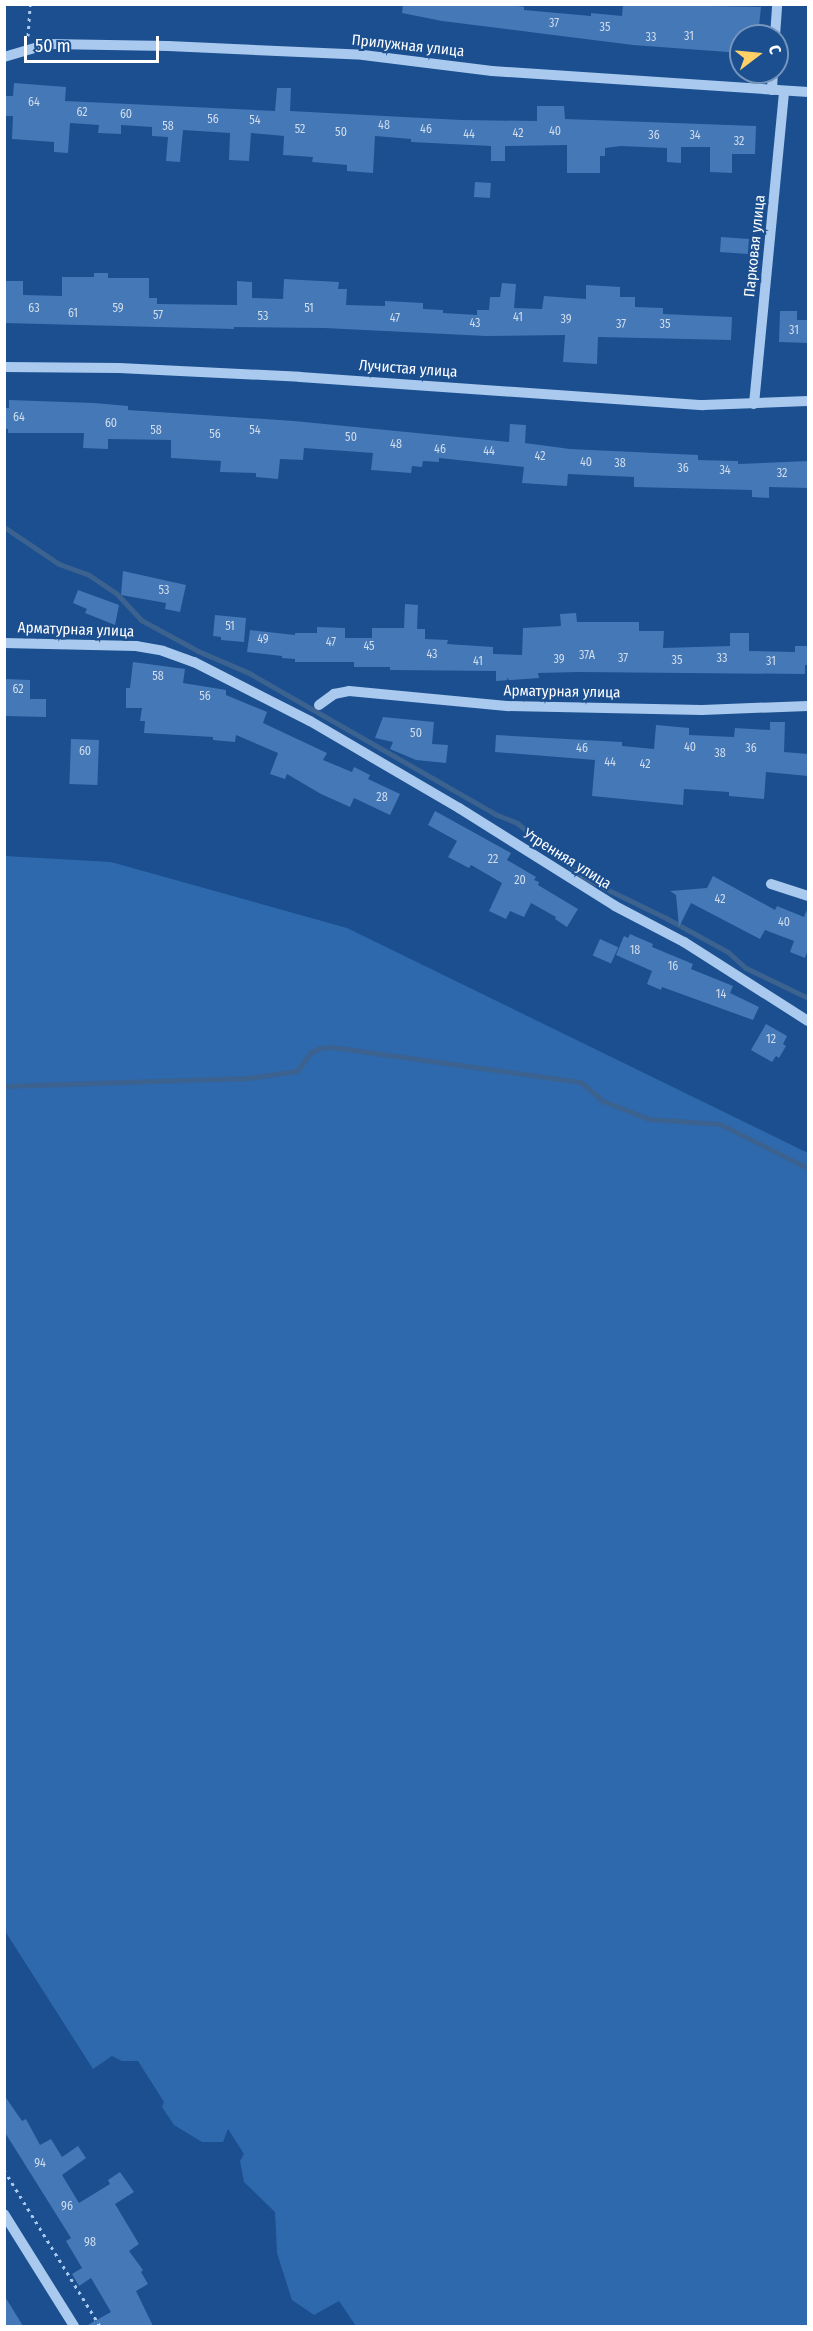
<!DOCTYPE html>
<meta charset="utf-8">
<style>
body{margin:0}
#map{position:relative;width:813px;height:2331px;overflow:hidden;background:#1b4f8f;font-family:"Fira Sans Condensed",sans-serif}
div>[style]{position:absolute}
[style*='--x']{left:calc(var(--x)*1px);top:calc(var(--y)*1px);width:calc(var(--w)*1px);rotate:calc(var(--a)*1deg)}
.green>*{inset:0;background:#2e69ad}
.stream>*{height:5px;margin:-2.5px;padding:0 2.5px;transform-origin:2.5px;border-radius:2.5px;background:#3c6290}
.building>*{inset:0;background:#4478b7;transform-origin:0 0}
.path>*{height:3px;margin-top:-1.5px;transform-origin:0;background:repeating-linear-gradient(90deg,#a9c9ee 0 3px,transparent 0 7.5px)}
.minor>*{height:10px;margin:-5px;padding:0 5px;transform-origin:5px;border-radius:5px;background:#a9c9ee}
span{translate:-50% -50%;white-space:nowrap;text-align:center;line-height:1.15;-webkit-text-stroke:4.5px #1b4f8f;paint-order:stroke}
.number-label{font-size:12px;color:#d0dded}
.number-label span{-webkit-text-stroke-width:0}
.street-label{font-size:15px;color:#fff}
.frame{position:absolute;inset:0;border:6px solid #fff;pointer-events:none}
.north{position:absolute;left:729px;top:24px;width:60px;height:60px;box-sizing:border-box;background:#1b4f8f;border:2px solid #7695bc;border-radius:50%;rotate:74deg;font-size:16px;font-weight:700;line-height:24px;text-align:center;color:#fff}
.north::after{content:'';display:block;margin:auto;width:21px;height:27px;background:#ffd166;clip-path:polygon(50% 0,100% 100%,50% 72%,0 100%)}
.scale{position:absolute;left:24px;top:36px;width:135px;height:27px;box-sizing:border-box;border:3px solid #fff;border-top:0;padding-left:8px;font-size:18px;line-height:21px;white-space:nowrap;color:#fff;-webkit-text-stroke:4px #1b4f8f;paint-order:stroke}
</style>
<div id="map">
<div class="green">
<i style="clip-path:polygon(5px 856px,111px 862px,347px 928px,808px 1153px,808px 2326px,356px 2326px,339px 2301px,314px 2315px,292px 2300px,277px 2253px,275px 2212px,244px 2182px,240px 2161px,244px 2154px,228px 2129px,223px 2142px,202px 2142px,174px 2125px,162px 2107px,164px 2102px,138px 2061px,122px 2061px,112px 2056px,93px 2069px,5px 1931px)"></i>
</div>
<div class="stream">
<i style="--x:4;--y:527;--w:66;--a:33.9"></i>
<i style="--x:59;--y:564;--w:32;--a:20"></i>
<i style="--x:89;--y:575;--w:32;--a:34"></i>
<i style="--x:116;--y:593;--w:37;--a:47"></i>
<i style="--x:141;--y:620;--w:65;--a:28.5"></i>
<i style="--x:198;--y:651;--w:56;--a:23.3"></i>
<i style="--x:249;--y:673;--w:284;--a:29.8"></i>
<i style="--x:495;--y:814;--w:24;--a:22"></i>
<i style="--x:517;--y:823;--w:89;--a:39.1"></i>
<i style="--x:586;--y:879;--w:89;--a:26"></i>
<i style="--x:666;--y:918;--w:71;--a:28.7"></i>
<i style="--x:728;--y:952;--w:24;--a:42"></i>
<i style="--x:746;--y:968;--w:69;--a:25.8"></i>
<i style="--x:4;--y:1086;--w:244;--a:-1.9"></i>
<i style="--x:248;--y:1078;--w:49;--a:-8.1"></i>
<i style="--x:297;--y:1071;--w:22;--a:-54"></i>
<i style="--x:310;--y:1053;--w:11;--a:-27"></i>
<i style="--x:320;--y:1048;--w:12;--a:-5"></i>
<i style="--x:332;--y:1047;--w:251;--a:8"></i>
<i style="--x:581;--y:1082;--w:29;--a:41"></i>
<i style="--x:603;--y:1101;--w:49;--a:21.4"></i>
<i style="--x:649;--y:1119;--w:71;--a:4"></i>
<i style="--x:720;--y:1124;--w:98;--a:26.6"></i>
</div>
<div class="building">
<i style="clip-path:polygon(403px 4px,507px 4px,524px 7px,524px 10px,591px 16px,591px 13px,622px 16px,623px 4px,761px 7px,758px 36px,741px 36px,741px 53px,633px 45px,442px 21px,402px 13px)"></i>
<i style="clip-path:polygon(14px 83px,66px 87px,65px 101px,275px 111px,277px 88px,291px 88px,290px 111px,461px 120px,537px 121px,537px 106px,564px 106px,565px 119px,756px 126px,755px 154px,732px 154px,732px 173px,710px 172px,710px 147px,681px 147px,681px 163px,667px 162px,667px 148px,621px 146px,605px 148px,605px 156px,600px 156px,600px 173px,567px 173px,567px 145px,505px 146px,505px 161px,491px 161px,491px 146px,411px 142px,411px 139px,375px 136px,373px 173px,347px 171px,347px 165px,312px 162px,313px 157px,283px 155px,284px 136px,251px 133px,249px 161px,229px 160px,230px 133px,183px 130px,180px 162px,166px 161px,168px 137px,152px 136px,152px 127px,121px 125px,121px 134px,98px 133px,99px 125px,70px 123px,68px 153px,54px 152px,54px 142px,12px 139px,13px 116px,4px 116px,4px 96px,13px 96px)"></i>
<i style="left:475px;top:182px;width:16px;height:15px;rotate:4deg"></i>
<i style="left:721px;top:237px;width:28px;height:15px;rotate:4deg"></i>
<i style="clip-path:polygon(94px 273px,108px 273px,108px 278px,149px 278px,149px 298px,157px 298px,157px 304px,237px 305px,237px 281px,252px 282px,252px 298px,283px 299px,284px 279px,339px 282px,338px 289px,347px 289px,346px 305px,385px 306px,385px 301px,423px 303px,423px 309px,443px 310px,443px 313px,477px 315px,477px 310px,489px 310px,490px 297px,500px 297px,502px 283px,516px 284px,514px 308px,542px 309px,544px 296px,586px 299px,586px 285px,620px 287px,620px 297px,635px 297px,635px 307px,663px 308px,663px 314px,732px 317px,731px 340px,598px 337px,597px 364px,563px 362px,565px 335px,486px 336px,324px 328px,234px 327px,234px 329px,4px 323px,6px 281px,23px 281px,23px 295px,62px 296px,62px 277px,94px 277px)"></i>
<i style="clip-path:polygon(780px 311px,797px 311px,797px 320px,808px 320px,808px 343px,779px 342px)"></i>
<i style="clip-path:polygon(9px 400px,94px 403px,128px 406px,128px 410px,294px 421px,509px 442px,510px 424px,526px 425px,525px 443px,570px 449px,698px 455px,698px 460px,738px 461px,738px 464px,808px 461px,808px 488px,769px 487px,769px 498px,752px 497px,752px 490px,634px 487px,634px 477px,568px 474px,567px 486px,522px 483px,524px 467px,439px 458px,439px 462px,423px 461px,422px 467px,412px 466px,411px 473px,371px 470px,373px 453px,304px 448px,303px 460px,280px 459px,278px 479px,256px 477px,256px 473px,220px 472px,221px 461px,171px 458px,171px 440px,108px 439px,108px 449px,83px 448px,84px 433px,8px 433px,8px 429px,4px 429px,4px 408px,9px 408px)"></i>
<i style="clip-path:polygon(123px 571px,186px 585px,180px 612px,165px 609px,166px 603px,121px 595px)"></i>
<i style="clip-path:polygon(78px 590px,119px 605px,115px 625px,85px 613px,87px 609px,73px 603px)"></i>
<i style="clip-path:polygon(405px 604px,418px 605px,417px 629px,425px 629px,425px 639px,448px 640px,447px 644px,493px 647px,493px 654px,522px 655px,523px 628px,561px 626px,560px 614px,576px 613px,577px 622px,639px 622px,639px 631px,664px 631px,663px 648px,730px 646px,730px 633px,749px 633px,749px 651px,795px 652px,795px 646px,808px 646px,808px 665px,805px 665px,805px 674px,579px 672px,538px 673px,539px 678px,496px 681px,496px 671px,390px 670px,390px 667px,354px 667px,354px 662px,295px 662px,295px 659px,282px 658px,282px 656px,247px 652px,250px 630px,295px 635px,295px 633px,317px 633px,317px 627px,345px 628px,345px 638px,372px 638px,372px 628px,404px 628px)"></i>
<i style="clip-path:polygon(215px 615px,246px 618px,244px 642px,221px 640px,221px 637px,213px 636px)"></i>
<i style="clip-path:polygon(133px 662px,185px 669px,183px 683px,226px 690px,226px 695px,267px 712px,263px 723px,327px 753px,323px 760px,352px 772px,354px 767px,370px 775px,368px 779px,400px 794px,390px 815px,354px 798px,350px 807px,321px 794px,287px 774px,285px 779px,270px 774px,278px 753px,236px 735px,235px 742px,213px 740px,213px 737px,144px 733px,145px 721px,140px 721px,142px 708px,126px 708px,126px 688px,130px 688px)"></i>
<i style="clip-path:polygon(6px 679px,30px 680px,30px 699px,46px 699px,46px 717px,5px 716px)"></i>
<i style="clip-path:polygon(383px 717px,434px 722px,432px 744px,448px 745px,446px 763px,416px 760px,390px 749px,393px 742px,375px 738px)"></i>
<i style="clip-path:polygon(770px 722px,785px 722px,784px 752px,808px 754px,808px 776px,766px 772px,764px 799px,729px 796px,729px 792px,684px 789px,683px 805px,592px 796px,595px 760px,495px 752px,496px 735px,622px 742px,622px 746px,654px 749px,656px 725px,689px 728px,689px 735px,734px 737px,735px 728px,770px 730px)"></i>
<i style="left:71px;top:739px;width:28px;height:45px;rotate:2deg"></i>
<i style="clip-path:polygon(435px 811px,511px 853px,507px 860px,536px 877px,534px 880px,539px 882px,538px 885px,578px 909px,567px 927px,555px 919px,556px 917px,531px 903px,524px 917px,510px 911px,506px 919px,489px 911px,502px 883px,471px 865px,469px 868px,448px 857px,457px 841px,428px 825px)"></i>
<i style="clip-path:polygon(713px 876px,775px 910px,777px 906px,804px 917px,808px 907px,808px 950px,805px 958px,790px 952px,794px 941px,765px 930px,760px 939px,691px 903px,679px 927px,676px 895px,670px 891px,707px 888px)"></i>
<i style="clip-path:polygon(630px 934px,653px 944px,652px 947px,693px 964px,691px 969px,733px 986px,730px 993px,759px 1007px,753px 1020px,662px 987px,661px 990px,647px 984px,652px 971px,616px 955px,624px 936px,628px 938px)"></i>
<i style="left:600px;top:939px;width:20px;height:18px;rotate:24deg"></i>
<i style="clip-path:polygon(766px 1024px,787px 1036px,783px 1044px,786px 1046px,779px 1058px,776px 1056px,772px 1062px,751px 1050px)"></i>
<i style="clip-path:polygon(4px 2095px,22px 2121px,26px 2119px,40px 2145px,51px 2139px,62px 2157px,78px 2146px,86px 2158px,62px 2175px,79px 2203px,110px 2184px,108px 2180px,120px 2172px,134px 2192px,115px 2204px,139px 2244px,129px 2251px,143px 2270px,141px 2272px,148px 2284px,136px 2291px,153px 2326px,86px 2326px,111px 2312px,91px 2278px,79px 2286px,72px 2274px,82px 2268px,66px 2241px,71px 2238px,4px 2131px)"></i>
<i style="clip-path:polygon(4px 2295px,23px 2326px,4px 2326px)"></i>
</div>
<div class="path">
<i style="--x:28;--y:36;--w:32;--a:-86"></i>
<i style="--x:4;--y:2170;--w:183;--a:58.4"></i>
</div>
<div class="minor">
<i style="--x:775;--y:36;--w:32;--a:-86"></i>
<i style="--x:4;--y:57;--w:46;--a:-16.5"></i>
<i style="--x:48;--y:44;--w:120;--a:1"></i>
<i style="--x:168;--y:46;--w:195;--a:2.6"></i>
<i style="--x:363;--y:55;--w:130;--a:7.1"></i>
<i style="--x:492;--y:71;--w:317;--a:3.8"></i>
<i style="--x:772;--y:90;--w:18;--a:-87"></i>
<i style="--x:4;--y:367;--w:115;--a:0.5"></i>
<i style="--x:119;--y:368;--w:181;--a:2.8"></i>
<i style="--x:300;--y:377;--w:404;--a:4"></i>
<i style="--x:703;--y:405;--w:105;--a:-2.2"></i>
<i style="--x:754;--y:404;--w:314;--a:-84.5"></i>
<i style="--x:4;--y:643;--w:132;--a:1.3"></i>
<i style="--x:136;--y:646;--w:27;--a:10"></i>
<i style="--x:163;--y:651;--w:33;--a:20"></i>
<i style="--x:194;--y:662;--w:130;--a:27"></i>
<i style="--x:310;--y:721;--w:173;--a:30.3"></i>
<i style="--x:459;--y:808;--w:184;--a:32.1"></i>
<i style="--x:615;--y:906;--w:78;--a:27.6"></i>
<i style="--x:684;--y:942;--w:147;--a:32.5"></i>
<i style="--x:319;--y:705;--w:19;--a:-36"></i>
<i style="--x:334;--y:694;--w:15;--a:-11"></i>
<i style="--x:349;--y:691;--w:161;--a:5.4"></i>
<i style="--x:509;--y:706;--w:193;--a:1.2"></i>
<i style="--x:702;--y:710;--w:106;--a:-2.2"></i>
<i style="--x:771;--y:884;--w:39;--a:18"></i>
<i style="--x:4;--y:2214;--w:132;--a:58"></i>
</div>
<div class="number-label">
<span style="left:554px;top:24px">37</span>
<span style="left:605px;top:28px">35</span>
<span style="left:689px;top:37px">31</span>
<span style="left:651px;top:38px">33</span>
<span style="left:34px;top:103px">64</span>
<span style="left:82px;top:113px">62</span>
<span style="left:126px;top:115px">60</span>
<span style="left:213px;top:120px">56</span>
<span style="left:255px;top:121px">54</span>
<span style="left:384px;top:126px">48</span>
<span style="left:168px;top:127px">58</span>
<span style="left:300px;top:130px">52</span>
<span style="left:426px;top:130px">46</span>
<span style="left:555px;top:132px">40</span>
<span style="left:341px;top:133px">50</span>
<span style="left:518px;top:134px">42</span>
<span style="left:469px;top:135px">44</span>
<span style="left:654px;top:136px">36</span>
<span style="left:695px;top:136px">34</span>
<span style="left:739px;top:142px">32</span>
<span style="left:34px;top:309px">63</span>
<span style="left:118px;top:309px">59</span>
<span style="left:309px;top:309px">51</span>
<span style="left:73px;top:314px">61</span>
<span style="left:158px;top:316px">57</span>
<span style="left:263px;top:317px">53</span>
<span style="left:518px;top:318px">41</span>
<span style="left:395px;top:319px">47</span>
<span style="left:566px;top:320px">39</span>
<span style="left:475px;top:324px">43</span>
<span style="left:621px;top:325px">37</span>
<span style="left:665px;top:325px">35</span>
<span style="left:794px;top:331px">31</span>
<span style="left:19px;top:418px">64</span>
<span style="left:111px;top:424px">60</span>
<span style="left:156px;top:431px">58</span>
<span style="left:255px;top:431px">54</span>
<span style="left:215px;top:435px">56</span>
<span style="left:351px;top:438px">50</span>
<span style="left:396px;top:445px">48</span>
<span style="left:440px;top:450px">46</span>
<span style="left:489px;top:452px">44</span>
<span style="left:540px;top:457px">42</span>
<span style="left:586px;top:463px">40</span>
<span style="left:620px;top:464px">38</span>
<span style="left:683px;top:469px">36</span>
<span style="left:725px;top:471px">34</span>
<span style="left:782px;top:474px">32</span>
<span style="left:164px;top:591px">53</span>
<span style="left:230px;top:627px">51</span>
<span style="left:263px;top:640px">49</span>
<span style="left:331px;top:643px">47</span>
<span style="left:369px;top:647px">45</span>
<span style="left:432px;top:655px">43</span>
<span style="left:587px;top:656px">37А</span>
<span style="left:623px;top:659px">37</span>
<span style="left:722px;top:659px">33</span>
<span style="left:559px;top:660px">39</span>
<span style="left:677px;top:661px">35</span>
<span style="left:478px;top:662px">41</span>
<span style="left:771px;top:662px">31</span>
<span style="left:158px;top:677px">58</span>
<span style="left:18px;top:690px">62</span>
<span style="left:205px;top:697px">56</span>
<span style="left:416px;top:734px">50</span>
<span style="left:690px;top:748px">40</span>
<span style="left:582px;top:749px">46</span>
<span style="left:751px;top:749px">36</span>
<span style="left:85px;top:752px">60</span>
<span style="left:720px;top:754px">38</span>
<span style="left:610px;top:763px">44</span>
<span style="left:645px;top:765px">42</span>
<span style="left:382px;top:798px">28</span>
<span style="left:493px;top:860px">22</span>
<span style="left:520px;top:881px">20</span>
<span style="left:720px;top:900px">42</span>
<span style="left:784px;top:923px">40</span>
<span style="left:635px;top:951px">18</span>
<span style="left:673px;top:967px">16</span>
<span style="left:721px;top:995px">14</span>
<span style="left:771px;top:1040px">12</span>
<span style="left:40px;top:2164px">94</span>
<span style="left:67px;top:2207px">96</span>
<span style="left:90px;top:2243px">98</span>
</div>
<div class="street-label">
<span style="left:408px;top:46px;rotate:6deg">Прилужная улица</span>
<span style="left:755px;top:246px;rotate:-84deg">Парковая улица</span>
<span style="left:408px;top:369px;rotate:4deg">Лучистая улица</span>
<span style="left:76px;top:630px;rotate:2deg">Арматурная улица</span>
<span style="left:562px;top:692px;rotate:1deg">Арматурная улица</span>
<span style="left:567px;top:859px;rotate:32deg">Утренняя улица</span>
</div>
<div class="frame"></div>
<div class="north">С</div>
<div class="scale">50 m</div>
</div>
